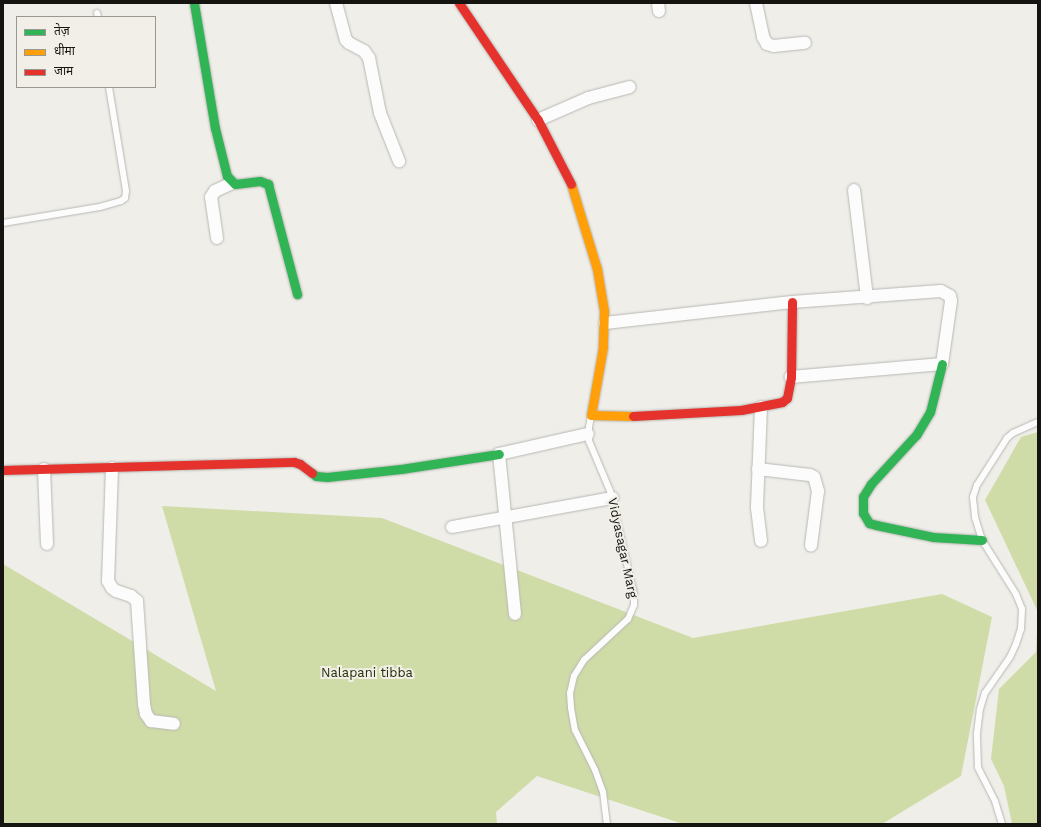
<!DOCTYPE html>
<meta charset="utf-8">
<style>
body{margin:0}
#map{position:relative;width:1041px;height:827px;overflow:hidden;background:#efeee9;font-family:"Work Sans","Noto Sans Devanagari",sans-serif}
div>[style]{position:absolute}
[style*='--x']{left:calc(var(--x)*1px);top:calc(var(--y)*1px);width:calc(var(--w)*1px);rotate:calc(var(--a)*1deg)}
.green>*{inset:0;background:#cfdca8}
.roads{filter:drop-shadow(0 0 1px #b8b7b3) drop-shadow(0 0 1px #b8b7b3)}
.lane>*{height:6px;margin:-3px;padding:0 3px;transform-origin:3px;border-radius:3px;background:#fdfcfc}
.street>*{height:12px;margin:-6px;padding:0 6px;transform-origin:6px;border-radius:6px;background:#fdfcfc}
.fast>*{height:9px;margin:-4.5px;padding:0 4.5px;transform-origin:4.5px;border-radius:4.5px;background:#30b455}
.slow>*{height:9px;margin:-4.5px;padding:0 4.5px;transform-origin:4.5px;border-radius:4.5px;background:#ff9f0a}
.jam>*{height:9px;margin:-4.5px;padding:0 4.5px;transform-origin:4.5px;border-radius:4.5px;background:#e5322d}
span{translate:-50% -50%;white-space:nowrap;text-align:center;line-height:1.15;-webkit-text-stroke:4px #f1efe7;paint-order:stroke}
.street-label{font-size:13px;color:#151411}
.park-label{font-size:13px;color:#273008}
.frame{position:absolute;inset:0;border:4px solid #151411;pointer-events:none}
.legend{position:absolute;left:16px;top:16px;width:140px;height:72px;box-sizing:border-box;background:#f1efe7;border:1px solid #999791;margin:0;padding:5px 7px;list-style:none;font-size:12px;color:#151411}
.legend li{display:flex;align-items:center;gap:8px;height:20px}
.legend b{width:20px;border:1px solid #999791}
</style>
<div id="map">
<div class="green">
<i style="clip-path:polygon(1038px 432px,1038px 824px,1012px 824px,1004px 786px,991px 759px,999px 689px,1036px 652px,1038px 612px,985px 500px,1021px 437px)"></i>
<i style="clip-path:polygon(162px 506px,382px 518px,693px 638px,942px 594px,992px 617px,961px 776px,882px 824px,683px 824px,537px 776px,496px 812px,497px 824px,3px 824px,3px 564px,216px 691px)"></i>
</div>
<div class="roads">
<div class="lane">
<i style="--x:97;--y:13;--w:4;--a:76"></i>
<i style="--x:3;--y:223;--w:98;--a:-9.4"></i>
<i style="--x:100;--y:207;--w:22;--a:-16"></i>
<i style="--x:121;--y:201;--w:5;--a:-37"></i>
<i style="--x:125;--y:198;--w:7;--a:-82"></i>
<i style="--x:126;--y:191;--w:105;--a:-99.3"></i>
<i style="--x:591;--y:416;--w:11;--a:100"></i>
<i style="--x:589;--y:427;--w:14;--a:90"></i>
<i style="--x:589;--y:441;--w:54;--a:67.2"></i>
<i style="--x:610;--y:491;--w:106;--a:76.9"></i>
<i style="--x:634;--y:594;--w:11;--a:90"></i>
<i style="--x:634;--y:605;--w:15;--a:113"></i>
<i style="--x:628;--y:619;--w:60;--a:137"></i>
<i style="--x:584;--y:660;--w:19;--a:122"></i>
<i style="--x:574;--y:676;--w:17;--a:103"></i>
<i style="--x:570;--y:693;--w:15;--a:86"></i>
<i style="--x:571;--y:708;--w:22;--a:80"></i>
<i style="--x:575;--y:730;--w:45;--a:63.4"></i>
<i style="--x:595;--y:770;--w:23;--a:70"></i>
<i style="--x:603;--y:792;--w:32;--a:83"></i>
<i style="--x:1002;--y:824;--w:24;--a:-107"></i>
<i style="--x:995;--y:801;--w:38;--a:-117"></i>
<i style="--x:978;--y:767;--w:34;--a:-92"></i>
<i style="--x:977;--y:733;--w:24;--a:-83"></i>
<i style="--x:980;--y:709;--w:17;--a:-73"></i>
<i style="--x:985;--y:693;--w:44;--a:-55.2"></i>
<i style="--x:1010;--y:657;--w:14;--a:-65"></i>
<i style="--x:1016;--y:644;--w:16;--a:-72"></i>
<i style="--x:1021;--y:629;--w:20;--a:-87"></i>
<i style="--x:1022;--y:609;--w:16;--a:-112"></i>
<i style="--x:1016;--y:594;--w:64;--a:-122.2"></i>
<i style="--x:982;--y:540;--w:24;--a:-107"></i>
<i style="--x:975;--y:517;--w:20;--a:-96"></i>
<i style="--x:973;--y:497;--w:13;--a:-72"></i>
<i style="--x:977;--y:485;--w:56;--a:-57.4"></i>
<i style="--x:1007;--y:438;--w:8;--a:-40"></i>
<i style="--x:1013;--y:433;--w:27;--a:-24"></i>
</div>
<div class="street">
<i style="--x:336;--y:3;--w:38;--a:75"></i>
<i style="--x:346;--y:40;--w:4;--a:45"></i>
<i style="--x:349;--y:43;--w:17;--a:28"></i>
<i style="--x:364;--y:51;--w:9;--a:54"></i>
<i style="--x:369;--y:58;--w:56;--a:78.7"></i>
<i style="--x:380;--y:113;--w:52;--a:68.4"></i>
<i style="--x:658;--y:3;--w:8;--a:83"></i>
<i style="--x:756;--y:3;--w:35;--a:78"></i>
<i style="--x:763;--y:37;--w:8;--a:60"></i>
<i style="--x:767;--y:44;--w:7;--a:16"></i>
<i style="--x:774;--y:46;--w:31;--a:-6"></i>
<i style="--x:538;--y:120;--w:55;--a:-23.7"></i>
<i style="--x:588;--y:98;--w:43;--a:-14.7"></i>
<i style="--x:854;--y:190;--w:109;--a:83.1"></i>
<i style="--x:217;--y:238;--w:41;--a:-98.3"></i>
<i style="--x:211;--y:197;--w:7;--a:-56"></i>
<i style="--x:215;--y:191;--w:19;--a:-25"></i>
<i style="--x:605;--y:323;--w:188;--a:-6.4"></i>
<i style="--x:792;--y:302;--w:149;--a:-4.2"></i>
<i style="--x:941;--y:291;--w:10;--a:29"></i>
<i style="--x:950;--y:296;--w:5;--a:79"></i>
<i style="--x:951;--y:301;--w:64;--a:98.1"></i>
<i style="--x:942;--y:364;--w:152;--a:175.1"></i>
<i style="--x:761;--y:407;--w:101;--a:92.3"></i>
<i style="--x:757;--y:508;--w:33;--a:83"></i>
<i style="--x:112;--y:468;--w:113;--a:92"></i>
<i style="--x:108;--y:581;--w:8;--a:60"></i>
<i style="--x:112;--y:588;--w:5;--a:37"></i>
<i style="--x:116;--y:591;--w:16;--a:18"></i>
<i style="--x:131;--y:596;--w:8;--a:40"></i>
<i style="--x:137;--y:601;--w:103;--a:86.1"></i>
<i style="--x:144;--y:704;--w:10;--a:79"></i>
<i style="--x:146;--y:714;--w:9;--a:54"></i>
<i style="--x:151;--y:721;--w:23;--a:7"></i>
<i style="--x:44;--y:469;--w:75;--a:87.7"></i>
<i style="--x:758;--y:469;--w:52;--a:6.6"></i>
<i style="--x:810;--y:475;--w:4;--a:27"></i>
<i style="--x:814;--y:477;--w:15;--a:74"></i>
<i style="--x:818;--y:491;--w:55;--a:97.3"></i>
<i style="--x:452;--y:527;--w:163;--a:-10.3"></i>
<i style="--x:515;--y:614;--w:161;--a:-95.7"></i>
<i style="--x:499;--y:454;--w:91;--a:-12.7"></i>
</div>
<div class="fast">
<i style="--x:194;--y:3;--w:127;--a:80.5"></i>
<i style="--x:215;--y:128;--w:49;--a:76"></i>
<i style="--x:227;--y:176;--w:11;--a:45"></i>
<i style="--x:235;--y:184;--w:25;--a:-7"></i>
<i style="--x:260;--y:181;--w:9;--a:21"></i>
<i style="--x:268;--y:184;--w:114;--a:75.2"></i>
<i style="--x:942;--y:364;--w:49;--a:104"></i>
<i style="--x:930;--y:412;--w:27;--a:121"></i>
<i style="--x:916;--y:435;--w:67;--a:132.6"></i>
<i style="--x:871;--y:484;--w:15;--a:122"></i>
<i style="--x:863;--y:497;--w:16;--a:90"></i>
<i style="--x:863;--y:513;--w:12;--a:59"></i>
<i style="--x:869;--y:523;--w:7;--a:16"></i>
<i style="--x:876;--y:525;--w:58;--a:11.9"></i>
<i style="--x:933;--y:537;--w:49;--a:3.5"></i>
<i style="--x:312;--y:473;--w:5;--a:37"></i>
<i style="--x:316;--y:476;--w:11;--a:5"></i>
<i style="--x:327;--y:477;--w:74;--a:-6.2"></i>
<i style="--x:401;--y:469;--w:99;--a:-8.7"></i>
</div>
<div class="slow">
<i style="--x:571;--y:184;--w:89;--a:73"></i>
<i style="--x:597;--y:269;--w:43;--a:80.5"></i>
<i style="--x:604;--y:311;--w:36;--a:92"></i>
<i style="--x:603;--y:347;--w:69;--a:100"></i>
<i style="--x:591;--y:415;--w:42;--a:1.4"></i>
</div>
<div class="jam">
<i style="--x:459;--y:3;--w:141;--a:56"></i>
<i style="--x:538;--y:120;--w:72;--a:62.7"></i>
<i style="--x:633;--y:416;--w:108;--a:-3.2"></i>
<i style="--x:741;--y:410;--w:42;--a:-11"></i>
<i style="--x:782;--y:402;--w:6;--a:-39"></i>
<i style="--x:787;--y:398;--w:21;--a:-79"></i>
<i style="--x:791;--y:377;--w:75;--a:-89.2"></i>
<i style="--x:3;--y:470;--w:291;--a:-1.6"></i>
<i style="--x:294;--y:462;--w:6;--a:18"></i>
<i style="--x:300;--y:464;--w:15;--a:37"></i>
</div>
</div>
<div class="street-label">
<span style="left:622px;top:548px;rotate:78deg">Vidyasagar Marg</span>
</div>
<div class="park-label">
<span style="left:367px;top:673px">Nalapani tibba</span>
</div>
<div class="frame"></div>
<ul class="legend">
<li><b style="height:5px;background:#30b455"></b>तेज़</li>
<li><b style="height:5px;background:#ff9f0a"></b>धीमा</li>
<li><b style="height:5px;background:#e5322d"></b>जाम</li>
</ul>
</div>
